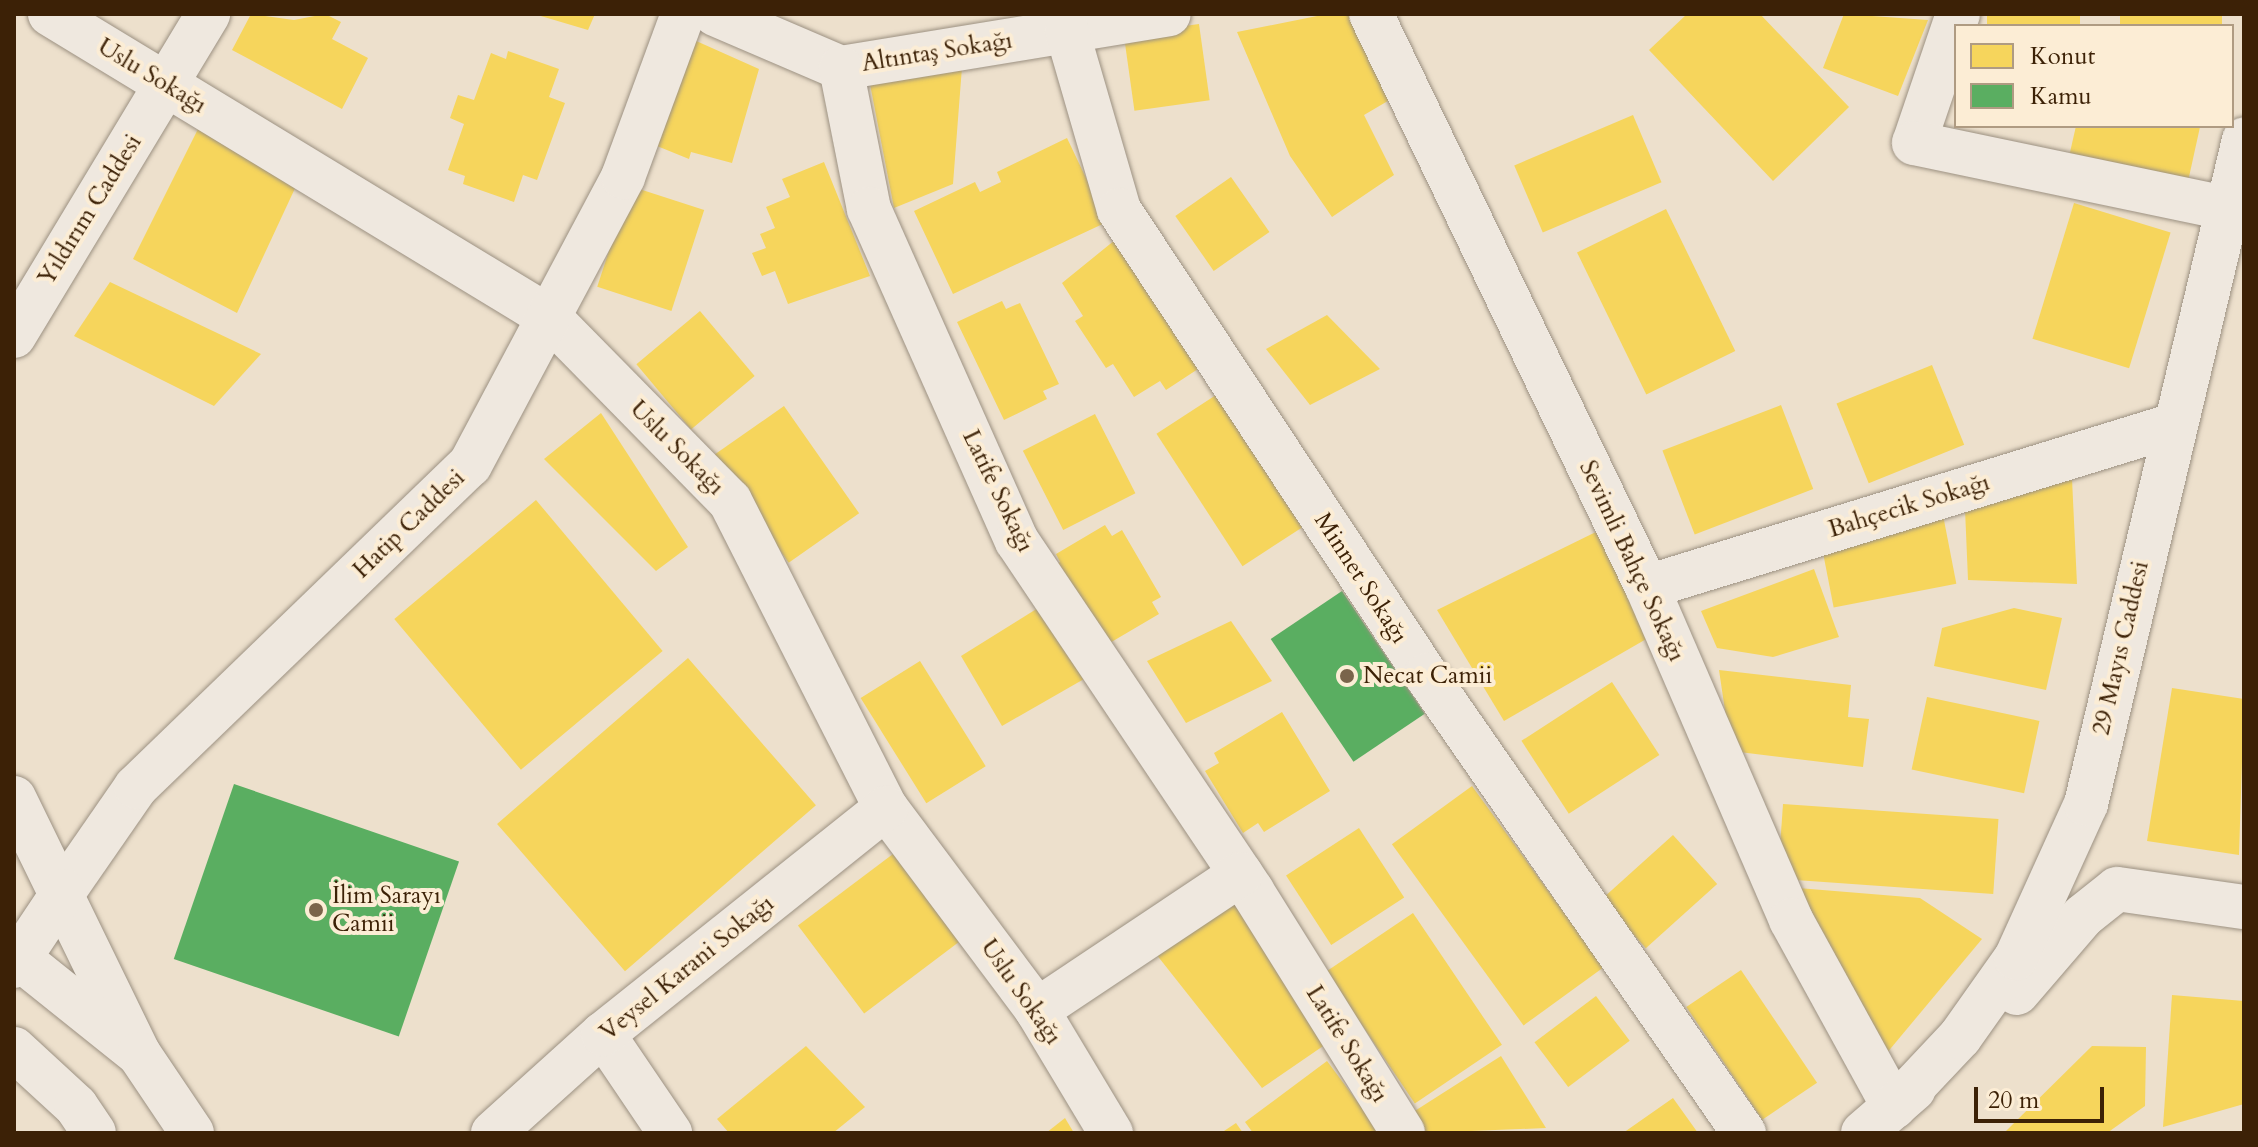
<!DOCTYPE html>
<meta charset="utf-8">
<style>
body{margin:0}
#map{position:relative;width:2258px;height:1147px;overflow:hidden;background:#ede0cc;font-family:Cardo,serif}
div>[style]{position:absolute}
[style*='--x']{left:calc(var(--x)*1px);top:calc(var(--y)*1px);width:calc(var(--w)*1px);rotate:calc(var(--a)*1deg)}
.homes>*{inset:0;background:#f6d55c;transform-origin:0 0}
.public>*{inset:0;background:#5aae61;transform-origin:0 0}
.roads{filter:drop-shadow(0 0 2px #9c9182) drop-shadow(0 0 2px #9c9182)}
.street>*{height:44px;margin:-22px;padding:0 22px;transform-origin:22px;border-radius:22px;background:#efe8df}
.secondary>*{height:44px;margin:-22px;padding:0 22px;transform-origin:22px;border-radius:22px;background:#efe8df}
.dots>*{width:22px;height:22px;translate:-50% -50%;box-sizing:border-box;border:4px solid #fcedd5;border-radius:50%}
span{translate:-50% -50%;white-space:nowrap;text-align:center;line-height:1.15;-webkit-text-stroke:8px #fcedd5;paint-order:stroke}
.street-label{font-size:24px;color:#3c2106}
.poi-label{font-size:24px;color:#3c2106}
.left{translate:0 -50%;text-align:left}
.frame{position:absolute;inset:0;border:16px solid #3c2106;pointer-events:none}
.legend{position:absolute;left:1954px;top:24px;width:280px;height:104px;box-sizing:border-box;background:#fcedd5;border:2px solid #af9b82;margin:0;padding:10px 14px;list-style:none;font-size:24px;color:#3c2106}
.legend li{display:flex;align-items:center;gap:16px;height:40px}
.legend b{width:40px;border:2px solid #af9b82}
.scale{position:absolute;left:1974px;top:1087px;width:130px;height:36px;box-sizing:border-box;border:4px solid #3c2106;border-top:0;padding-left:10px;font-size:24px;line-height:28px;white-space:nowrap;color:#3c2106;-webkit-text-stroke:6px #fcedd5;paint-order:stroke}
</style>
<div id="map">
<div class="homes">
<i style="clip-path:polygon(251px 14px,294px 20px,325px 14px,341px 22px,332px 39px,368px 58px,342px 109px,232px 50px)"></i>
<i style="clip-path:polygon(534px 14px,595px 14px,588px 30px)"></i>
<i style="clip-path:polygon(1327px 14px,1353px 14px,1398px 95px,1364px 115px,1394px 175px,1332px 217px,1290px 156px,1237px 32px)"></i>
<i style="clip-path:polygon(1687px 14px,1760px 14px,1849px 107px,1773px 181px,1649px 50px)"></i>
<i style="clip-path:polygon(1844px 14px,1928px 20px,1898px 96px,1823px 68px)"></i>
<i style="left:1987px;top:14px;width:93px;height:13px"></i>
<i style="left:2120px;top:14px;width:102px;height:12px"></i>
<i style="left:1199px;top:24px;width:77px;height:76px;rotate:82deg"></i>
<i style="clip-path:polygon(694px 40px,759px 69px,732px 163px,691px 152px,689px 159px,657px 146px)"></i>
<i style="clip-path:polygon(508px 51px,559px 69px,549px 97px,565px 103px,537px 180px,523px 175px,514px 202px,463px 184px,465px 176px,448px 170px,464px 124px,450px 118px,458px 95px,474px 100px,491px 53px,506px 59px)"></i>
<i style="clip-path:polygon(962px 67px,953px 184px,894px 208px,869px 79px)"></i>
<i style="left:1633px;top:115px;width:73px;height:129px;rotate:67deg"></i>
<i style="clip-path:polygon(203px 119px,297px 184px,237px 313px,133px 259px)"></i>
<i style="clip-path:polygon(2076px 126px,2200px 127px,2187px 186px,2068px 161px)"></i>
<i style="clip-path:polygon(1067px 138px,1107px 222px,953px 294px,914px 211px,975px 182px,980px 192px,1001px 182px,997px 172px)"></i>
<i style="clip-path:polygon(824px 162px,870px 276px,788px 304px,775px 271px,762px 276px,752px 253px,766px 248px,760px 234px,775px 228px,766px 207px,790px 197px,782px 179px)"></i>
<i style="left:1231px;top:177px;width:67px;height:68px;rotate:55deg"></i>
<i style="left:630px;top:186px;width:78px;height:106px;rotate:18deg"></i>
<i style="left:2074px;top:203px;width:101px;height:142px;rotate:17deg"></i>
<i style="left:1666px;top:209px;width:158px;height:99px;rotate:64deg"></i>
<i style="clip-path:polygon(1115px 240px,1198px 369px,1166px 390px,1160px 381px,1134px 397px,1113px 364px,1106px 368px,1075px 321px,1083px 316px,1062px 283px)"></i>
<i style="clip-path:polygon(110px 282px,261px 354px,214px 406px,74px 336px)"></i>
<i style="clip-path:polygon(1002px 301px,1006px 309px,1020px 303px,1059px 384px,1043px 391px,1047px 399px,1004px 420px,957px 322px)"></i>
<i style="left:700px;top:311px;width:85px;height:83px;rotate:50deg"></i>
<i style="clip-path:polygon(1327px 315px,1380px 369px,1310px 405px,1266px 349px)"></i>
<i style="left:1932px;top:365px;width:86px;height:103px;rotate:68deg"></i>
<i style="left:1216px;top:395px;width:158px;height:71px;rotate:57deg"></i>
<i style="left:1781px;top:405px;width:90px;height:127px;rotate:69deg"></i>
<i style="left:784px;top:406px;width:131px;height:86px;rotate:55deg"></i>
<i style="clip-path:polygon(601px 413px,688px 547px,656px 571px,544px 459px)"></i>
<i style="left:1095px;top:414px;width:89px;height:81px;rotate:63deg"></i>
<i style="clip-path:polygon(2072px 479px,2077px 584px,1968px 580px,1965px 509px)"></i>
<i style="left:536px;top:500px;width:197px;height:185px;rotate:50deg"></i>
<i style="left:1943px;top:515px;width:70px;height:125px;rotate:79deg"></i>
<i style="clip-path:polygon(1105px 525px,1112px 536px,1122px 530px,1161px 597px,1152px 602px,1159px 614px,1108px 644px,1053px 567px,1060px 562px,1056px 554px)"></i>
<i style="clip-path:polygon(1604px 528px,1655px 634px,1504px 721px,1437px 610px)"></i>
<i style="clip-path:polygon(1814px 569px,1839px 637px,1773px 657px,1717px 648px,1701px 611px)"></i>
<i style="clip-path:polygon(1038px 608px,1091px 675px,1002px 726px,961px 656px)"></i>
<i style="clip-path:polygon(2014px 608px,2062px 618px,2046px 690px,1934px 666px,1942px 628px)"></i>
<i style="clip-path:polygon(1231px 621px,1272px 681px,1186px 723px,1147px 661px)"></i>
<i style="left:688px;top:658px;width:195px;height:253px;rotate:49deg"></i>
<i style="left:920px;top:661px;width:124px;height:70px;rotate:58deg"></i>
<i style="clip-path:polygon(1719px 670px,1851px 685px,1848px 717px,1869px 719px,1863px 767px,1731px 751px)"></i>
<i style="left:1612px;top:682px;width:87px;height:108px;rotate:57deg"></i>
<i style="clip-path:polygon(2172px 688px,2244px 699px,2239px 855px,2147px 841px)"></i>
<i style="left:1927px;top:697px;width:115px;height:74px;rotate:12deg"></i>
<i style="clip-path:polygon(1282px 712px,1330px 791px,1264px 832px,1258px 823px,1243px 833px,1205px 771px,1219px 763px,1214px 753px)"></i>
<i style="left:1472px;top:786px;width:224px;height:99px;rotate:54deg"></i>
<i style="left:1783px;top:804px;width:216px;height:75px;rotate:4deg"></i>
<i style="left:1359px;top:828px;width:83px;height:87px;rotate:57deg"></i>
<i style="left:1673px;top:835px;width:66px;height:96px;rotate:48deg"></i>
<i style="left:893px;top:854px;width:110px;height:119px;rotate:53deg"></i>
<i style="clip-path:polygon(1798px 888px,1920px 898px,1982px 939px,1886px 1054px)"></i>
<i style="clip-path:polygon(1238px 900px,1329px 1042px,1262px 1088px,1156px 954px)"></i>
<i style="left:1413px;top:913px;width:159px;height:105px;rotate:56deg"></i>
<i style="left:1741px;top:970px;width:136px;height:66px;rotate:56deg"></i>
<i style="clip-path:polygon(2172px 995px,2244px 1001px,2244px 1104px,2163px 1127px)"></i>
<i style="left:1596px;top:996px;width:56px;height:77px;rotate:53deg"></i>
<i style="clip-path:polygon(806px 1046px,865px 1107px,833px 1133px,729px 1133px,717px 1119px)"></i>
<i style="clip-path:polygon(2092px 1046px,2146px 1047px,2145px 1106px,2107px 1133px,2004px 1133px)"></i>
<i style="clip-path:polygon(1501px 1056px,1546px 1128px,1422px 1133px,1410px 1114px)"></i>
<i style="clip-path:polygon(1327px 1061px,1381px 1133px,1253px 1133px,1245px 1122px)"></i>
<i style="clip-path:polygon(1673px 1098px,1698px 1133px,1623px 1133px)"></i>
<i style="clip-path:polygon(1065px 1118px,1074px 1133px,1046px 1133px)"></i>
<i style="clip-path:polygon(1236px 1123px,1243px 1133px,1221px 1133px)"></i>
</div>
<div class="public">
<i style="left:1342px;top:591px;width:148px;height:86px;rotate:56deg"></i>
<i style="left:234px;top:784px;width:238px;height:185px;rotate:19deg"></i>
</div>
<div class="roads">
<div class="street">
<i style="--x:50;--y:14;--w:584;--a:31.27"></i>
<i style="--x:549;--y:317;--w:258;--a:45.5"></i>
<i style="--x:730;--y:501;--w:344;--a:63.1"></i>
<i style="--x:886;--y:808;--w:252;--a:53.2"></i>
<i style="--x:1037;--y:1010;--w:144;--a:59"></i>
<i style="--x:715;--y:14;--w:137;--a:23.2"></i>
<i style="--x:841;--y:68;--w:332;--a:-9.3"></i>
<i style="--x:1371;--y:14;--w:636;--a:64.28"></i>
<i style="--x:1647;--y:587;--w:363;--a:66.6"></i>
<i style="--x:1791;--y:920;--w:213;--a:61.2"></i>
<i style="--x:1958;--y:14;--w:136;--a:108.8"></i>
<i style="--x:1914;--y:143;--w:323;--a:11.8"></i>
<i style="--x:1067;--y:31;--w:186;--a:73.8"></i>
<i style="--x:1119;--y:210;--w:557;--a:56.57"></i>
<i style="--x:1426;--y:675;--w:558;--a:55.23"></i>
<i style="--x:841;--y:68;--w:144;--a:78.8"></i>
<i style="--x:869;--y:209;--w:363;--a:66"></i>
<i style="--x:1017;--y:541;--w:422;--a:56.1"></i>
<i style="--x:1252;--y:891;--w:285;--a:58"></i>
<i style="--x:14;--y:336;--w:376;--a:-58.9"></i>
<i style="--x:1647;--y:587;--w:548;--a:-17.08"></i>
<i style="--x:64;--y:891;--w:126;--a:-55.3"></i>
<i style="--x:136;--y:787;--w:464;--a:-44"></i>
<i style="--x:470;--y:465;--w:326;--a:-62"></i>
<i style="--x:623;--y:177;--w:174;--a:-69.8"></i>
<i style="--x:1037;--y:1010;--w:245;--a:-33.7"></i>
<i style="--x:603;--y:1034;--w:120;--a:55.9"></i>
<i style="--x:493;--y:1133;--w:148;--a:-42"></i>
<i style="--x:603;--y:1034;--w:362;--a:-38.6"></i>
</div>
<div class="secondary">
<i style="--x:14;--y:798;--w:285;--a:64"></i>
<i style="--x:2117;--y:889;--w:128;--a:8.1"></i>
<i style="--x:14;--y:954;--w:160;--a:38.7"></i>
<i style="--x:139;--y:1054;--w:95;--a:56.1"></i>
<i style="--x:14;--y:966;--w:90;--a:-56.3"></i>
<i style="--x:2017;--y:993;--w:101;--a:-49.4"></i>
<i style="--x:2083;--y:916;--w:43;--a:-38.5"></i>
<i style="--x:14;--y:1049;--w:84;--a:42.6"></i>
<i style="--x:76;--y:1106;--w:32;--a:56"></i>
<i style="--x:1894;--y:1107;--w:96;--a:-46.7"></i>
<i style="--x:1960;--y:1037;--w:97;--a:-54.7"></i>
<i style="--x:2016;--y:958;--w:169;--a:-65.6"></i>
<i style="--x:2086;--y:804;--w:683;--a:-76.62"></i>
<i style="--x:1863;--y:1133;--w:67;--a:-40.8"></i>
</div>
</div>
<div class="dots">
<i style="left:1347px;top:676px;background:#7a644b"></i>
<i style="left:316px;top:910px;background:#7a644b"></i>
</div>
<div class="street-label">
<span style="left:937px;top:52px;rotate:-9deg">Altıntaş Sokağı</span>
<span style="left:152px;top:76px;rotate:31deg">Uslu Sokağı</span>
<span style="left:90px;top:210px;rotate:-58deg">Yıldırım Caddesi</span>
<span style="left:677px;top:448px;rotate:45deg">Uslu Sokağı</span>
<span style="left:998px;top:491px;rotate:64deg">Latife Sokağı</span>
<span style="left:1909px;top:506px;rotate:-17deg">Bahçecik Sokağı</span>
<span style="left:409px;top:524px;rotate:-44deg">Hatip Caddesi</span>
<span style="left:1632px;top:561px;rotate:65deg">Sevimli Bahçe Sokağı</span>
<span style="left:1361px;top:578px;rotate:57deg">Minnet Sokağı</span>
<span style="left:2121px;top:648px;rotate:-77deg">29 Mayıs Caddesi</span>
<span style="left:687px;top:968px;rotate:-39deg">Veysel Karani Sokağı</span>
<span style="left:1021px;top:992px;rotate:55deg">Uslu Sokağı</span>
<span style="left:1347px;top:1044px;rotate:58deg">Latife Sokağı</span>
</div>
<div class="poi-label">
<span class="left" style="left:1363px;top:676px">Necat Camii</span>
<span class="left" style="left:332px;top:910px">İlim Sarayı<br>Camii</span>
</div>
<div class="frame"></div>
<ul class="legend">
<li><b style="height:22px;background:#f6d55c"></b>Konut</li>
<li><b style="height:22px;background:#5aae61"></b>Kamu</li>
</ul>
<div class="scale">20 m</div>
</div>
